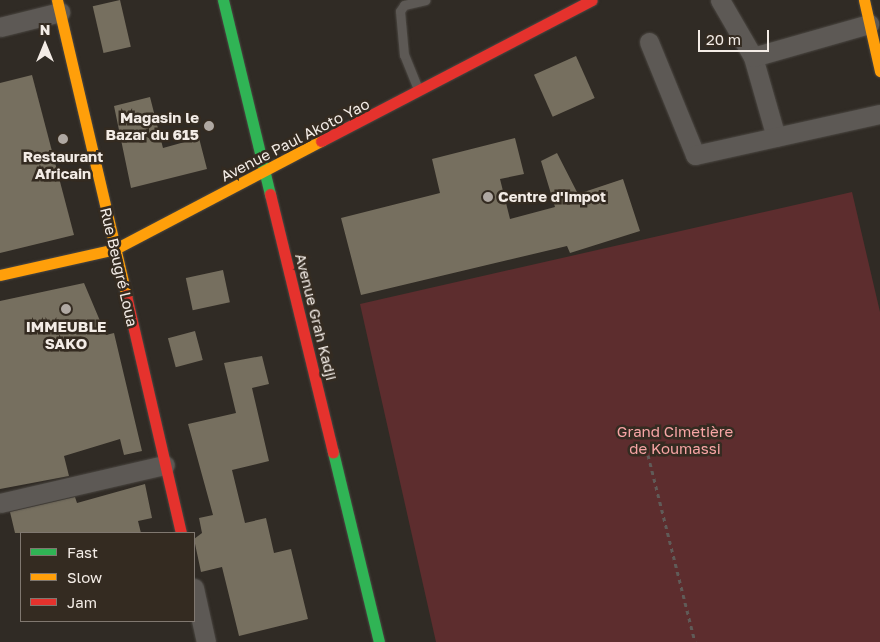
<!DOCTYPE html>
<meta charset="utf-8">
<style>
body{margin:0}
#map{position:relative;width:880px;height:642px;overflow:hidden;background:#302b25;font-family:"Golos Text",sans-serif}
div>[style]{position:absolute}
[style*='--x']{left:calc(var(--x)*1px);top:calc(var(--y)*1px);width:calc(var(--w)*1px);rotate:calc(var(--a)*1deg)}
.green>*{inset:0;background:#5d2d2e}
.building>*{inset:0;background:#766f5f;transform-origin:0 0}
.path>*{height:3px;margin-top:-1.5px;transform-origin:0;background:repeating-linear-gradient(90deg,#605b58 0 4px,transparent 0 8px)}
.roads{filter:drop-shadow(0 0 1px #4b4742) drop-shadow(0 0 1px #4b4742)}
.lane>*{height:9px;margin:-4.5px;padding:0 4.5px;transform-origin:4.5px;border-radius:4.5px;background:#5d5955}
.street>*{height:19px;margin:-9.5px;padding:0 9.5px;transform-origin:9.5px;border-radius:9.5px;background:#5d5955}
.fast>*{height:11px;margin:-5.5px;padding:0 5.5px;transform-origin:5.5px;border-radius:5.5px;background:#30b455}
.slow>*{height:11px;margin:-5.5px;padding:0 5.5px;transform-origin:5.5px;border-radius:5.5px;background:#ff9f0a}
.jam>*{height:11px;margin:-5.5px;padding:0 5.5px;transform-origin:5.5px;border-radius:5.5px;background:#e5322d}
.dots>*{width:14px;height:14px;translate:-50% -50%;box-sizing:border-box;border:2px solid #342b21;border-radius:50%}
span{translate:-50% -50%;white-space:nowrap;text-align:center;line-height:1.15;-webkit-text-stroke:5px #342b21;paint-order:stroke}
.poi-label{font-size:15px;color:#f3ece6;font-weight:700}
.right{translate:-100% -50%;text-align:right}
.left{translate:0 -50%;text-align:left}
.street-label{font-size:15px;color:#f3ece6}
.park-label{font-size:15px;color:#f7a5a5}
.legend{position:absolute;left:20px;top:532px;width:175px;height:90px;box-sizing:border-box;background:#342b21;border:1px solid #807870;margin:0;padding:6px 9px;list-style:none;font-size:15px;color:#f3ece6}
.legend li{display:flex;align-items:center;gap:10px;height:25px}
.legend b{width:25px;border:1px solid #807870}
.north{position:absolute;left:20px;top:20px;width:50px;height:50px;-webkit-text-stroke:4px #342b21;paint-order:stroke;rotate:0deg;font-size:14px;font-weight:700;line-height:20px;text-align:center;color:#f3ece6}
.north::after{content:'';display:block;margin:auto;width:18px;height:22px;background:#f3ece6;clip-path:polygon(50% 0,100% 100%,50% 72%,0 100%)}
.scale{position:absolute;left:698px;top:30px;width:71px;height:22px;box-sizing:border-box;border:2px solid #f3ece6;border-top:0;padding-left:6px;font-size:15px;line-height:18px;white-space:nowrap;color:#f3ece6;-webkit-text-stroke:4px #342b21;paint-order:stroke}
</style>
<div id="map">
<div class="green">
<i style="clip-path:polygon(852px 192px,880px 312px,880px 642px,436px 642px,360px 304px)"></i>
</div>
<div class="building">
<i style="left:120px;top:0;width:48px;height:28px;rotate:77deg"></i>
<i style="left:576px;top:56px;width:46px;height:46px;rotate:66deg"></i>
<i style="clip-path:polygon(32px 75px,74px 235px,0 253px,0 83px)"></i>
<i style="clip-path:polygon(150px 97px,163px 148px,199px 138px,207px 169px,131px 188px,114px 106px)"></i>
<i style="clip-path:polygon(515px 138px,524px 174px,500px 179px,510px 219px,555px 207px,541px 161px,557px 153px,578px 194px,623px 179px,640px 231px,570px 253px,567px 246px,361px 295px,341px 218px,440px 193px,432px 159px)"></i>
<i style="left:223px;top:270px;width:33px;height:38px;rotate:78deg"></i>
<i style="clip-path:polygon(84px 283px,106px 335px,114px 333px,142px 451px,124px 455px,120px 439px,64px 456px,69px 476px,0 489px,0 301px)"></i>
<i style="left:195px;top:331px;width:30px;height:28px;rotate:75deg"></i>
<i style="clip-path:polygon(262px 356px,269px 384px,252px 388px,269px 461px,232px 470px,245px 523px,266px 518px,274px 553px,291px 549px,308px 619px,239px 636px,222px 567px,201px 572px,194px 539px,202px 533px,199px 518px,213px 515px,188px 424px,236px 413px,224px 363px)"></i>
<i style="clip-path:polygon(145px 484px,152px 518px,138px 521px,141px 533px,15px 533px,10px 512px,75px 497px,77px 503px)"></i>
</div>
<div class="path">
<i style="--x:648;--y:455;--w:193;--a:75.9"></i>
</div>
<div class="roads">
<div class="lane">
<i style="--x:418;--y:89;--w:37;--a:-112"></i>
<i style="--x:404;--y:55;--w:44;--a:-95.2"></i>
<i style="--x:400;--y:11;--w:7;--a:-56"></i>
<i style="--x:404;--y:5;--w:22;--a:-13"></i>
</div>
<div class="street">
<i style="--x:720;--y:0;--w:66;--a:59.9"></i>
<i style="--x:753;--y:57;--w:83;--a:74"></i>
<i style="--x:0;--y:27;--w:62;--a:-14"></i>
<i style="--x:649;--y:42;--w:122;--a:67.8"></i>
<i style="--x:695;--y:155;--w:189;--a:-12.5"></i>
<i style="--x:753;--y:57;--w:121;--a:-15.9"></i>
<i style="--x:0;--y:503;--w:169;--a:-13"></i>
<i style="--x:194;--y:588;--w:55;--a:77.5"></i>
</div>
<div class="fast">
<i style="--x:223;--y:0;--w:200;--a:76.4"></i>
<i style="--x:333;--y:452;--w:195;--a:76.4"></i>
</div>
<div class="slow">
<i style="--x:57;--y:0;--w:303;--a:76.8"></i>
<i style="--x:864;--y:0;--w:73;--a:77.3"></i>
<i style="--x:0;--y:275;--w:118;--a:-12.7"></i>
<i style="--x:115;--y:249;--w:233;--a:-27.7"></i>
</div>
<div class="jam">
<i style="--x:321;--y:141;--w:305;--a:-27.5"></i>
<i style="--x:270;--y:194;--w:266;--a:76.3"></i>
<i style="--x:126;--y:295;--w:244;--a:77"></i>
</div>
</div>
<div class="dots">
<i style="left:209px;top:126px;background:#afa8a2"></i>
<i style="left:63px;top:139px;background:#afa8a2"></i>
<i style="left:488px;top:197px;background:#afa8a2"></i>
<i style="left:66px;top:309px;background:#afa8a2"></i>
</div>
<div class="poi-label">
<span class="right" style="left:199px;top:126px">Magasin le<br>Bazar du 615</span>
<span style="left:63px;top:165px">Restaurant<br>Africain</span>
<span class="left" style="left:498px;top:197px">Centre d'Impot</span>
<span style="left:66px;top:335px">IMMEUBLE<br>SAKO</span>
</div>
<div class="street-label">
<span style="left:295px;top:140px;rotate:-27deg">Avenue Paul Akoto Yao</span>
<span style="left:119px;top:267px;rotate:77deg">Rue Beugré Loua</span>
<span style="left:316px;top:317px;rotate:76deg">Avenue Grah Kadji</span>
</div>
<div class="park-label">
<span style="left:675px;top:440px">Grand Cimetière<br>de Koumassi</span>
</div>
<ul class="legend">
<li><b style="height:6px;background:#30b455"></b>Fast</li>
<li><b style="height:6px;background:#ff9f0a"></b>Slow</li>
<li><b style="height:6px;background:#e5322d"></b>Jam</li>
</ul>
<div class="north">N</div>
<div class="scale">20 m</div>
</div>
